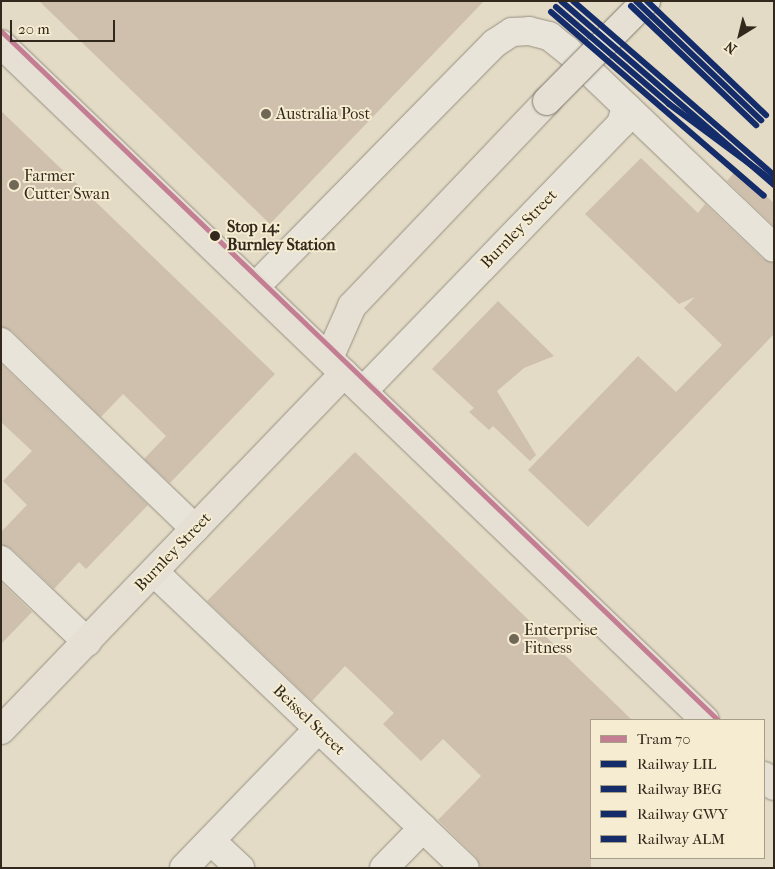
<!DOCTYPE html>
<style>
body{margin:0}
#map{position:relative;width:775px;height:869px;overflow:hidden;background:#e3dbc5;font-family:"IM FELL French Canon",serif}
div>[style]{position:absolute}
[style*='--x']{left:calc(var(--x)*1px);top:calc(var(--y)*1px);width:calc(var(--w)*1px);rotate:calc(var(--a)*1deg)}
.building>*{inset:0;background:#cfc0ae}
.roads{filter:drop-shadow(0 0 1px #979082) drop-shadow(0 0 1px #979082)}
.minor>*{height:28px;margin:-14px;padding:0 14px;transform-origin:14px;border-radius:14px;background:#e8e4d9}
.major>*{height:28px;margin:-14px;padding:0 14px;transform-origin:14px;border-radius:14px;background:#e5e0d3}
.bridges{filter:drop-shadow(0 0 1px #7e786b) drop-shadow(0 0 1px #7e786b)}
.major-bridge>*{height:28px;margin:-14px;padding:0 14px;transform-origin:14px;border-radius:14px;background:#e5e0d3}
.rail-1>*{height:6px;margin:-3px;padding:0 3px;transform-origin:3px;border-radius:3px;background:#152c6b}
.rail-2>*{height:6px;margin:-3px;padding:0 3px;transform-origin:3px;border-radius:3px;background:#152c6b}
.rail-3>*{height:6px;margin:-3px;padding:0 3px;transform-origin:3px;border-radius:3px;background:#152c6b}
.rail-4>*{height:6px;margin:-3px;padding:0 3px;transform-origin:3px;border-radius:3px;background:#152c6b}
.tram-1>*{height:5px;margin:-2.5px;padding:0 2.5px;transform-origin:2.5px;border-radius:2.5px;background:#c47e93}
.dots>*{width:14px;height:14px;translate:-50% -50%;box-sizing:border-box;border:2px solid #f5ecd1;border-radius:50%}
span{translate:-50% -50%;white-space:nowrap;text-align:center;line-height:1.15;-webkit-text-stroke:4px #f5ecd1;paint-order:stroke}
.poi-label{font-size:16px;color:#32281b}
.left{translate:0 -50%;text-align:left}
.stop-label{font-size:16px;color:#32281b;font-weight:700}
.street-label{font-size:16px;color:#32281b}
.frame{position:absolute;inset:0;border:2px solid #32281b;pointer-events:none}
.legend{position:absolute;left:590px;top:719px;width:175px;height:140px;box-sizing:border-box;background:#f5ecd1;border:1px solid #a79e88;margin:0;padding:6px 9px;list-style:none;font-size:15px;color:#32281b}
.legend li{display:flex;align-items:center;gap:10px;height:25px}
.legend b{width:25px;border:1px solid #a79e88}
.north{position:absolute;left:715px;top:10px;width:50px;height:50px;-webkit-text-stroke:4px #f5ecd1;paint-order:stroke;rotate:216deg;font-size:14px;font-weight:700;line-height:20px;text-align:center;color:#32281b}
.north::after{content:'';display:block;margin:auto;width:18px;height:22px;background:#32281b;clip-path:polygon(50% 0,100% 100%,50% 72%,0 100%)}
.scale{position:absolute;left:10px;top:20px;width:105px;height:22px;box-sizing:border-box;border:2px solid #32281b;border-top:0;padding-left:6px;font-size:15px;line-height:18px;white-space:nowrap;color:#32281b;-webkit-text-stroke:4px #f5ecd1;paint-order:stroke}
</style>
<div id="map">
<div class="building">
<i style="clip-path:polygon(39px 1px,484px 1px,270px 224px)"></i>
<i style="clip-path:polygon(1px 111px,275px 374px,170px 483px,144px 459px,166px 436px,123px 394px,101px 417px,12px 331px,1px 327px)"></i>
<i style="clip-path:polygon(641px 158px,698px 213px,705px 204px,763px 259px,774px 263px,774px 334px,588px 527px,528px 470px,638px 356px,676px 392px,722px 345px,684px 308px,695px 297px,679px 304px,585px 214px)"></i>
<i style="clip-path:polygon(737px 169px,774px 203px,774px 226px,727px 181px)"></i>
<i style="clip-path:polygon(498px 301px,554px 356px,524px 368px,497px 391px,536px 455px,530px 461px,493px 426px,489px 430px,469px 412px,474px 408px,432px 369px)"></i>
<i style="clip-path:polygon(1px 364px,148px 505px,86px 569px,79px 562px,54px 589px,12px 549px,1px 545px,1px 532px,27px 505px,3px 481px,32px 451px,1px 422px)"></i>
<i style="clip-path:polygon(355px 452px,632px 720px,591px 720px,591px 868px,481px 868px,476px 857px,438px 820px,481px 776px,443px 739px,421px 761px,383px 724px,394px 713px,345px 666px,312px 701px,207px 601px)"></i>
<i style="clip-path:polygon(1px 582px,32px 612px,1px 644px)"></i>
</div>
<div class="roads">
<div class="minor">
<i style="--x:255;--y:287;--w:342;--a:-45.5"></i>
<i style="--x:495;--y:43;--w:20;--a:-33"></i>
<i style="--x:512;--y:32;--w:17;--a:-3"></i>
<i style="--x:529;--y:31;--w:21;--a:14"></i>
<i style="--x:549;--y:36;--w:23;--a:38"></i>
<i style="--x:567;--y:50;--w:286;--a:43.7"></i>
<i style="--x:1;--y:342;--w:269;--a:43.9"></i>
<i style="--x:363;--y:391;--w:371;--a:-46"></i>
<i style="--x:621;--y:124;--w:18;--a:-74"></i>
<i style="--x:1;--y:560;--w:119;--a:43.6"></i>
<i style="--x:154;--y:572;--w:429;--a:43.6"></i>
<i style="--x:211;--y:841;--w:40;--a:43"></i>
<i style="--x:184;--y:868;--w:193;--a:-46"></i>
<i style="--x:384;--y:868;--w:56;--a:-45.7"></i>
</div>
<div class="major">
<i style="--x:1;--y:44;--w:976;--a:43.84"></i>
<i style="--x:329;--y:358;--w:57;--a:-66.1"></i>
<i style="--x:352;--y:306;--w:283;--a:-46.4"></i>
<i style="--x:1;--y:730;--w:495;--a:-46.1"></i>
<i style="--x:764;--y:776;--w:14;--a:45"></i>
</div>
</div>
<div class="bridges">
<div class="major-bridge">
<i style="--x:547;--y:101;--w:141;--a:-45.3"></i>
</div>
</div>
<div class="rail-1">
<i style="--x:561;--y:1;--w:281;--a:40.8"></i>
<i style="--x:636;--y:1;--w:173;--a:43.6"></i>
</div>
<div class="rail-2">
<i style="--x:631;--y:6;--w:173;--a:43.6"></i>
<i style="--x:556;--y:7;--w:149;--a:40.6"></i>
<i style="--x:669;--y:104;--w:126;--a:36.6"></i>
</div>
<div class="rail-3">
<i style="--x:573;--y:1;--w:266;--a:40.9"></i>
<i style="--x:647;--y:1;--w:165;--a:43.8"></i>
</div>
<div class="rail-4">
<i style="--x:551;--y:12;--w:281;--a:40.8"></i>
</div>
<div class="tram-1">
<i style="--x:1;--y:31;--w:994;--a:43.86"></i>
</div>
<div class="dots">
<i style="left:266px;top:114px;background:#706756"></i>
<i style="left:14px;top:185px;background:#706756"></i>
<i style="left:215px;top:236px;background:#32281b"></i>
<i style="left:514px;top:639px;background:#706756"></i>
</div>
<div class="poi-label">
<span class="left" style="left:276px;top:114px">Australia Post</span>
<span class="left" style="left:24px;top:185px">Farmer<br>Cutter Swan</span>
<span class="left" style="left:524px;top:639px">Enterprise<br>Fitness</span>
</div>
<div class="stop-label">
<span class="left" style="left:227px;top:236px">Stop 14:<br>Burnley Station</span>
</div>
<div class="street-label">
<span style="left:519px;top:229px;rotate:-46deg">Burnley Street</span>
<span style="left:173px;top:552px;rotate:-46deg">Burnley Street</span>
<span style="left:309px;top:720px;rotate:44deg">Beissel Street</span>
</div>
<div class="frame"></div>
<ul class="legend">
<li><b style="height:6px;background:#c47e93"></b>Tram 70</li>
<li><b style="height:6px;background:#152c6b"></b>Railway LIL</li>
<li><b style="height:6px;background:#152c6b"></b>Railway BEG</li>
<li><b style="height:6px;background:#152c6b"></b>Railway GWY</li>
<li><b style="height:6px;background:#152c6b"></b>Railway ALM</li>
</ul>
<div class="north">N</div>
<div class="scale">20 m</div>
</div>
